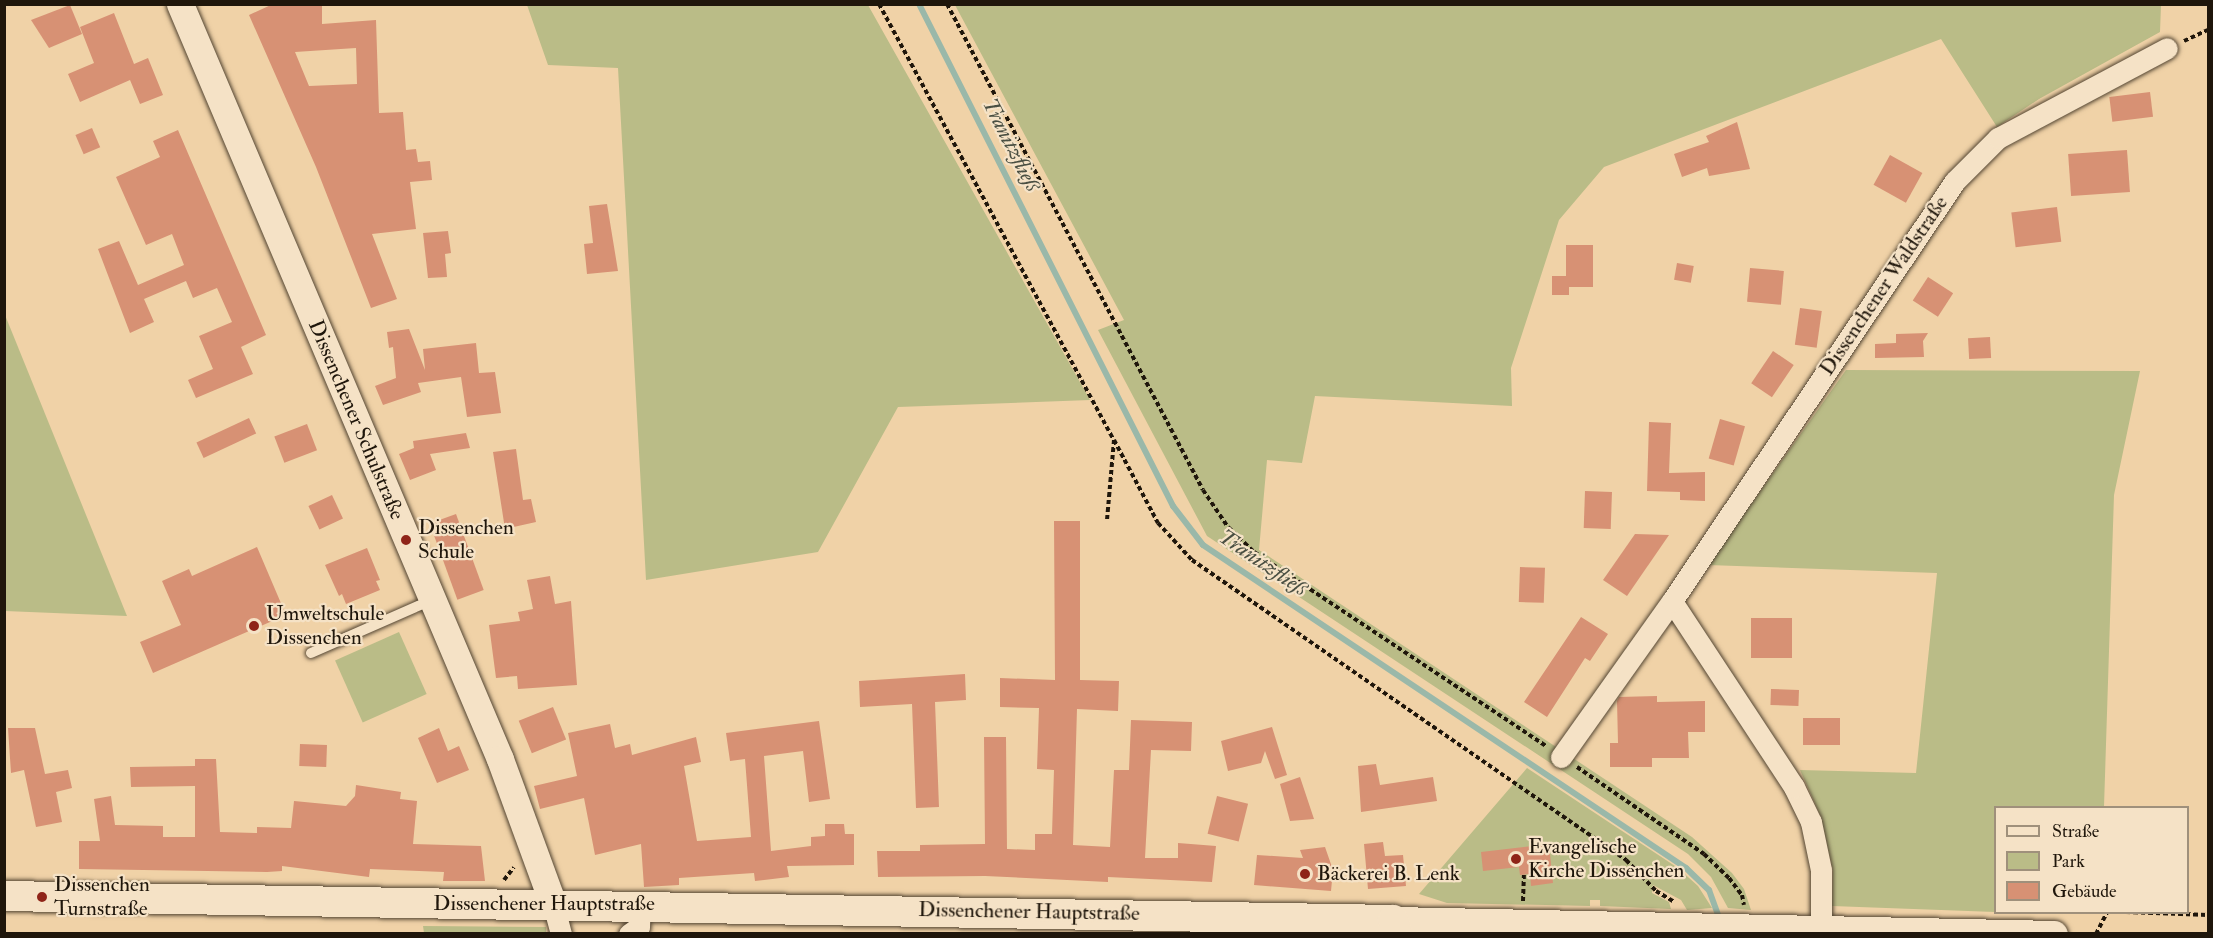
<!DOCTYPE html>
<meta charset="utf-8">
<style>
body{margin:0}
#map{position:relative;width:2213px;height:938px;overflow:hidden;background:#f0d2a7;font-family:"IM FELL Double Pica",serif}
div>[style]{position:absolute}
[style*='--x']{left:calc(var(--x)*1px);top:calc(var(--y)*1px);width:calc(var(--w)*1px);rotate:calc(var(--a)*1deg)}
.green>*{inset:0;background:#babc87;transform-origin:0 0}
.stream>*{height:6px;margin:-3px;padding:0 3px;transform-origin:3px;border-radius:3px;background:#9ab8a9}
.building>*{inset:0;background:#d79174;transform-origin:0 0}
.path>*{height:4px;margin-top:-2px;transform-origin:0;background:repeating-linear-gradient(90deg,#1f160b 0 4.5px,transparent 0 7.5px)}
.roads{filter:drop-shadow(0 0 2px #534532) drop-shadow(0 0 2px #534532)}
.service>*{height:10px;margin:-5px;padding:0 5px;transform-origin:5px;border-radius:5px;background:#f5e2c6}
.minor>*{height:21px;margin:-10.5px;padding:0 10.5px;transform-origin:10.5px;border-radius:10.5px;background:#f5e2c6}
.tertiary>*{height:27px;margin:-13.5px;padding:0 13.5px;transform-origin:13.5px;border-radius:13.5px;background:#f5e2c6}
.secondary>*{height:30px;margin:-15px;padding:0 15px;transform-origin:15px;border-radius:15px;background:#f5e2c6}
.dots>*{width:16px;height:16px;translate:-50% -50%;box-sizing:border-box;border:3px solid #f5e2c6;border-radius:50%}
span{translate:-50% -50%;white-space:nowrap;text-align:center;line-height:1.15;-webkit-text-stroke:4.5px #f5e2c6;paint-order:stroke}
.street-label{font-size:21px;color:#1f160b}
.poi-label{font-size:21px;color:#1f160b}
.left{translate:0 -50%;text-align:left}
.water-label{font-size:22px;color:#4a4f42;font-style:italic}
.frame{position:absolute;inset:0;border:6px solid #1f160b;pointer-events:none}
.legend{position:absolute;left:1994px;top:806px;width:195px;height:108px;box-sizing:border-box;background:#f5e2c6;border:2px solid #9f907b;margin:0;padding:8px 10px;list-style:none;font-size:18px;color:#1f160b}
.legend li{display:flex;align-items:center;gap:12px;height:30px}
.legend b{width:30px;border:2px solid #9f907b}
</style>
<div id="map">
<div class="green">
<i style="clip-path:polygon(527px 5px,868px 5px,1090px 400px,898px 407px,818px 552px,646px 580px,618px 68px,548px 65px)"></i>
<i style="clip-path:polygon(955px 5px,2161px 5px,2160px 32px,2039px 99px,1997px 127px,1941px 39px,1604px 167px,1559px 220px,1511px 368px,1512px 406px,1315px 396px,1302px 463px,1267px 460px,1259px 550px,1692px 837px,1732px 873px,1744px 889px,1751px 910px,1728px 908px,1711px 877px,1688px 854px,1207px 536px,1098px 330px,1124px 320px)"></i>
<i style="clip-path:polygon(5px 315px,127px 616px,5px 611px)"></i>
<i style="clip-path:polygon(1846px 370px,2140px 371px,2114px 495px,2104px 807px,1996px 808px,1995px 912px,1832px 906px,1833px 871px,1821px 817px,1800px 770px,1916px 773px,1937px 573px,1708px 565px)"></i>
<i style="left:399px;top:632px;width:68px;height:70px;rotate:66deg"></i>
<i style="clip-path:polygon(1527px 768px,1678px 868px,1698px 886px,1712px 908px,1687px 910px,1681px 900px,1653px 885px,1652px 893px,1669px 902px,1671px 909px,1600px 906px,1600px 900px,1590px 900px,1590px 906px,1447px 903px,1419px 894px)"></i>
<i style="clip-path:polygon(423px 926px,546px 927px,546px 933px,424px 933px)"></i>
</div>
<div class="stream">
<i style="--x:919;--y:4;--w:563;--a:63.16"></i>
<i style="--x:1173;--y:506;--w:49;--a:52.4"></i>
<i style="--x:1203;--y:545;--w:581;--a:33.77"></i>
<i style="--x:1686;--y:868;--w:32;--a:44"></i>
<i style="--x:1709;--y:890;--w:33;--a:70"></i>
</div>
<div class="building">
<i style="clip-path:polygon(evenodd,273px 4px,322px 4px,322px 24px,376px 20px,379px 113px,403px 112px,406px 150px,416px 149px,418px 162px,430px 161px,432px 180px,410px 182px,416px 229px,372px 234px,397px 299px,371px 308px,316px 167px,249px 15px,273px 4px,356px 48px,357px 84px,309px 86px,295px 52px,356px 48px)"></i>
<i style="clip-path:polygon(70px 5px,82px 34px,49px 48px,31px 20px)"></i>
<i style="clip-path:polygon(114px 13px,134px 64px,148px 58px,163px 95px,140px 104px,130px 80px,80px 102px,68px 74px,94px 63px,80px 27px)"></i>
<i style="left:2150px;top:92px;width:25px;height:41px;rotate:83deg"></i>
<i style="clip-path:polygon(1737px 122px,1750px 169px,1709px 176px,1707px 168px,1682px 177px,1674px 154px,1709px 142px,1706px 136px)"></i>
<i style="left:92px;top:128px;width:21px;height:18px;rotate:67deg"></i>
<i style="clip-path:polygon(178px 130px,266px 335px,241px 347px,253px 374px,196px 398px,188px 380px,213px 369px,199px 336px,232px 322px,217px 288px,193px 298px,186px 281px,144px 299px,154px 322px,130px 333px,98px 249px,119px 241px,138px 285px,184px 265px,172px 234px,146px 245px,116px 177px,160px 157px,153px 141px)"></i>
<i style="left:2127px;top:150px;width:42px;height:59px;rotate:86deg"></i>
<i style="left:1890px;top:155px;width:37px;height:34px;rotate:29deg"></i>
<i style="clip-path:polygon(607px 204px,618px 271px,587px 274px,584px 244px,593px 243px,589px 206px)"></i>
<i style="left:2057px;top:207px;width:35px;height:46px;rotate:83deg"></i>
<i style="clip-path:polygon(448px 231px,451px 253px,445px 254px,447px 277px,428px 278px,423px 233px)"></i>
<i style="clip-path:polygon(1566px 245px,1593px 245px,1593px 287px,1569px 287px,1569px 295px,1552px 295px,1552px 276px,1566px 276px)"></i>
<i style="left:1677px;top:263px;width:17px;height:17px;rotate:10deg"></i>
<i style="left:1750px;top:268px;width:34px;height:34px;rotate:5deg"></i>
<i style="left:1928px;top:277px;width:30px;height:28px;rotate:33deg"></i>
<i style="left:1800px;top:308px;width:22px;height:37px;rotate:8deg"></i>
<i style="clip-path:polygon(409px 329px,425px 370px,423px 349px,476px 343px,479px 373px,495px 372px,501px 413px,467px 417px,461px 377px,418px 383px,421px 392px,383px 405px,375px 386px,396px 378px,393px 347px,389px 348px,387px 332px)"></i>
<i style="clip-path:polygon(1928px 333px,1923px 341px,1924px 357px,1875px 358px,1875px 344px,1896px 343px,1896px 334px)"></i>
<i style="left:1990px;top:337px;width:21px;height:22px;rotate:87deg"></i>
<i style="left:1773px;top:351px;width:25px;height:39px;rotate:34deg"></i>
<i style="left:249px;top:418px;width:17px;height:58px;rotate:65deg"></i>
<i style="left:1720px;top:419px;width:26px;height:41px;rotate:16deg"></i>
<i style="clip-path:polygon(1649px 422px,1671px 423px,1669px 473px,1705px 472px,1705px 501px,1680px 500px,1680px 492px,1647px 491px)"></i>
<i style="left:307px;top:424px;width:28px;height:35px;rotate:69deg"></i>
<i style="clip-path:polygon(466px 433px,470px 448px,430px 454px,436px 470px,410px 480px,399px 454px,414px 448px,413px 441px)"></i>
<i style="clip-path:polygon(516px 449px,523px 500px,531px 499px,536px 522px,505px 529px,493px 452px)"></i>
<i style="left:1585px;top:491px;width:27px;height:37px;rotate:2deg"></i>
<i style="left:332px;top:495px;width:26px;height:26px;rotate:65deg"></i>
<i style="left:456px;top:514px;width:81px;height:28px;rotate:70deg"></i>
<i style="clip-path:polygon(1054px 521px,1080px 521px,1080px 680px,1119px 681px,1118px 711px,1077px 709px,1073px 845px,1110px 847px,1114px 770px,1129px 770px,1131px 720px,1192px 722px,1191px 751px,1151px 750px,1145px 858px,1178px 858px,1178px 843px,1216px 846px,1212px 882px,1108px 877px,1108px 882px,985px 876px,878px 877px,877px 851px,920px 851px,920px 845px,985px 844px,984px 737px,1006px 737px,1007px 849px,1035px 850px,1035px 834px,1052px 834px,1054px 770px,1037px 769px,1039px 708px,1000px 707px,1000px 678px,1055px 680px)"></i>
<i style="clip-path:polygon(1635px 534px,1669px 535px,1627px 596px,1603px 580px)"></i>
<i style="clip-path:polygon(257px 547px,286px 615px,153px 673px,140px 642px,181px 625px,162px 581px,189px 569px,192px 576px)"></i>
<i style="clip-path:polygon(367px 548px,380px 580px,376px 581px,380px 590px,346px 604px,342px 594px,339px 596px,325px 565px)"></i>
<i style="left:1520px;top:567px;width:25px;height:35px;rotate:2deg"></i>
<i style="clip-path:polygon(550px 576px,555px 604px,571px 601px,577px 685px,518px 689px,517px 676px,496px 678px,489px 625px,520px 621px,518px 612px,533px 609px,527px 580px)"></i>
<i style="clip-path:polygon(1581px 617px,1608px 634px,1590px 661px,1585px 658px,1547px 717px,1524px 702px)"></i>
<i style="left:1751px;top:618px;width:41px;height:40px"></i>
<i style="clip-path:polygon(965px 674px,966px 700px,935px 702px,939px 807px,916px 808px,912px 704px,860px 707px,859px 681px)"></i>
<i style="left:1771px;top:689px;width:28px;height:16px;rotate:2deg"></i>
<i style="clip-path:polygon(1657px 696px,1657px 702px,1705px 701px,1705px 732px,1688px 732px,1689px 758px,1652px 758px,1652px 767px,1610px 767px,1610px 743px,1618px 743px,1617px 701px,1619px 697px)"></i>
<i style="left:553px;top:707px;width:35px;height:37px;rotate:68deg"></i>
<i style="left:1803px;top:718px;width:37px;height:27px"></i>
<i style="clip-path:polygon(819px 721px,830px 799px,809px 802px,803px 751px,764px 756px,771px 851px,811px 846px,811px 837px,825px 836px,825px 824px,844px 824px,845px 834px,854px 834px,854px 865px,787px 866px,789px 877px,755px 881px,754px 873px,679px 878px,679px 885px,644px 887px,641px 844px,595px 855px,584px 798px,540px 809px,534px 786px,577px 776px,568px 733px,610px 724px,615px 748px,630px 744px,632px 755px,696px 737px,701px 762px,684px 766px,697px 841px,751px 837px,745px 759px,730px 761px,726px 733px)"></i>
<i style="clip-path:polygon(1272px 727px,1287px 775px,1275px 779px,1265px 751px,1261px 763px,1228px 771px,1221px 741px)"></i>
<i style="clip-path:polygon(8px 728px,35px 728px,45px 774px,68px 770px,72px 788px,56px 792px,62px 822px,36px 827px,24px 770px,11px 773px)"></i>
<i style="clip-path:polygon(439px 728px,448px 751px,459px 746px,469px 770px,437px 783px,418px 738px)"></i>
<i style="left:300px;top:744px;width:27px;height:22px;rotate:2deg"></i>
<i style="clip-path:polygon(195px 759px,216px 759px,220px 832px,257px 833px,257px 827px,291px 828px,294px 801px,346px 806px,355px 796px,356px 785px,401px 792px,400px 799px,417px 801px,413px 844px,481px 846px,485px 881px,443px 881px,444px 872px,370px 869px,369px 877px,282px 866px,282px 871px,267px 872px,79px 869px,79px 841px,100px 841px,94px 799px,111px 796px,115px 825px,163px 826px,163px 837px,195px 837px,195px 786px,131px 787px,130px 767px,195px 766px)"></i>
<i style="clip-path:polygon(1376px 764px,1380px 785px,1433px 777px,1437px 801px,1361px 812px,1358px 766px)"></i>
<i style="clip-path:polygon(1300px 777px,1314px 819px,1290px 821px,1280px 784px)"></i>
<i style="left:1217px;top:796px;width:32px;height:39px;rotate:14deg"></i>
<i style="clip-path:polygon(1383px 842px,1385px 856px,1403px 855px,1406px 886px,1368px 889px,1364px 844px)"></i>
<i style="clip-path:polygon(1549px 844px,1553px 883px,1531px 886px,1530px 874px,1520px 875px,1519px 867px,1483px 871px,1481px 852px)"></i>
<i style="clip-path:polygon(1325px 847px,1333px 870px,1331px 891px,1254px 885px,1257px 855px,1303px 858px,1300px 850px)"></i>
</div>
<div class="path">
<i style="--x:879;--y:4;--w:495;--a:61.7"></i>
<i style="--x:1114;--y:440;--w:80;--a:95"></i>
<i style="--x:947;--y:4;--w:549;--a:62.22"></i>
<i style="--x:1203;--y:490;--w:45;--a:56"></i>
<i style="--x:1228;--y:527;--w:36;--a:44"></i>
<i style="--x:1254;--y:552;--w:351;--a:33.6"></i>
<i style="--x:2184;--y:41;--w:26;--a:-25"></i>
<i style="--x:1114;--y:440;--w:94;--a:62.1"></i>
<i style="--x:1158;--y:523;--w:50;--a:47.4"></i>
<i style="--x:1192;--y:560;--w:528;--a:34.65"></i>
<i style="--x:1626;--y:860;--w:43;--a:45.9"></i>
<i style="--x:1656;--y:891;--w:21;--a:31"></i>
<i style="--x:1577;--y:767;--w:154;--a:34.4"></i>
<i style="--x:1704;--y:854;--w:35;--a:44"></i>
<i style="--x:1729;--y:878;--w:21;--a:53"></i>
<i style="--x:1742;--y:895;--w:10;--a:79"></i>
<i style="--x:504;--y:880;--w:16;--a:-52"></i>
<i style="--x:1523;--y:901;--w:26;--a:-88"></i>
<i style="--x:2126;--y:912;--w:82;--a:2.1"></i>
<i style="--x:2096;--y:934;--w:25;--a:-63"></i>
</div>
<div class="roads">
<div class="service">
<i style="--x:311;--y:653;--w:132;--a:-23.7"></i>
</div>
<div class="minor">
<i style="--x:1561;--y:757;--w:191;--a:-54.6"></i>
<i style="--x:553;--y:904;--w:31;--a:75"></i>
<i style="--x:1821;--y:928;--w:58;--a:-90"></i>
<i style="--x:1821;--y:870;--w:49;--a:-101.8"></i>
<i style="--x:1811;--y:822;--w:39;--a:-116"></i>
<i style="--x:1794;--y:787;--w:222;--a:-123.3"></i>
<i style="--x:1672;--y:601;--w:506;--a:-56.03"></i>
<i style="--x:1955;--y:181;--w:61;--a:-45"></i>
<i style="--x:1998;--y:138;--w:191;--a:-28"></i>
<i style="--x:629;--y:934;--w:12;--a:-35"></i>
<i style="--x:639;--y:927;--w:23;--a:-88"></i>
</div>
<div class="tertiary">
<i style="--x:180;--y:4;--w:820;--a:67.03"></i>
<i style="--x:500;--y:759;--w:154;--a:69.9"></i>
<i style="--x:1393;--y:920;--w:661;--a:1.21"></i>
</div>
<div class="secondary">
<i style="--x:4;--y:896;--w:1389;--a:0.99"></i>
<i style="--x:1393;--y:920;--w:15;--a:74"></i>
</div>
</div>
<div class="dots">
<i style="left:406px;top:540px;background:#8f2418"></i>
<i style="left:254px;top:626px;background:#8f2418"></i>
<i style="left:1516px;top:859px;background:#8f2418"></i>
<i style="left:1305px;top:874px;background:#8f2418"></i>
<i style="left:42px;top:897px;background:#8f2418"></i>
</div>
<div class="street-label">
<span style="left:1884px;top:286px;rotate:-56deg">Dissenchener Waldstraße</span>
<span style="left:356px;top:420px;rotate:67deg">Dissenchener Schulstraße</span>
<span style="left:544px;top:904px">Dissenchener Hauptstraße</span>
<span style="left:1029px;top:912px;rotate:1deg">Dissenchener Hauptstraße</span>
</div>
<div class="poi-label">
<span class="left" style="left:418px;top:540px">Dissenchen<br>Schule</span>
<span class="left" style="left:266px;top:626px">Umweltschule<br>Dissenchen</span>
<span class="left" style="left:1528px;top:859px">Evangelische<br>Kirche Dissenchen</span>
<span class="left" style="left:1317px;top:874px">Bäckerei B. Lenk</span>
<span class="left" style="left:54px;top:897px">Dissenchen<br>Turnstraße</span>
</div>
<div class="water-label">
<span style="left:1011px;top:145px;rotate:63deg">Tranitzfließ</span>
<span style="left:1263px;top:563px;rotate:34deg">Tranitzfließ</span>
</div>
<div class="frame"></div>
<ul class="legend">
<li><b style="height:8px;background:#f5e2c6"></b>Straße</li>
<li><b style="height:16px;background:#babc87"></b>Park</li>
<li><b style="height:16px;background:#d79174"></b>Gebäude</li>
</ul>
</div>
